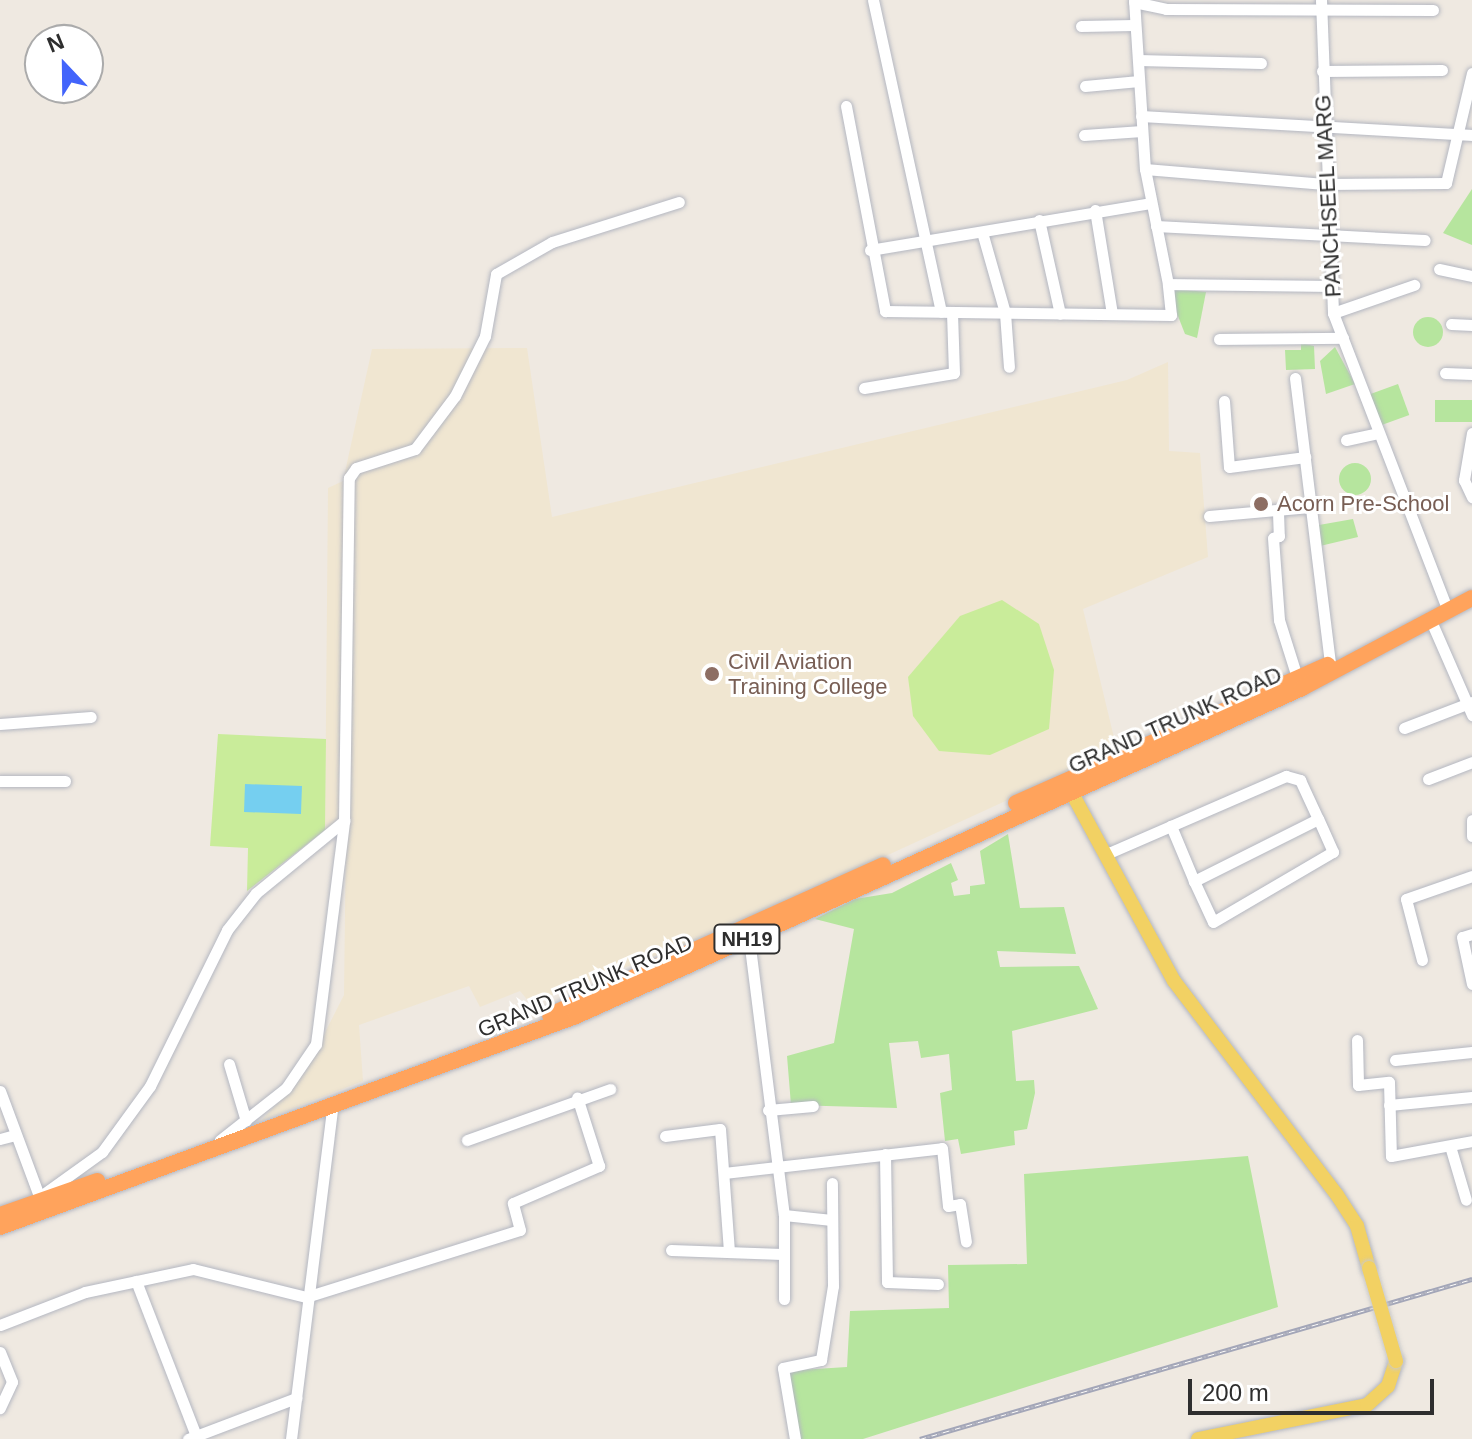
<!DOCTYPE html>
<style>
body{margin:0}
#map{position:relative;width:1472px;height:1439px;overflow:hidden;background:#efe9e1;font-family:Helvetica,sans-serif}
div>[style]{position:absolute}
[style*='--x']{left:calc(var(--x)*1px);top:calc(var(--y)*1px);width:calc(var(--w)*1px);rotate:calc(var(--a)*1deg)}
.education>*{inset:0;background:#f0e6d1}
.green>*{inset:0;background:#b6e59e;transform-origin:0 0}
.round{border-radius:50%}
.pitch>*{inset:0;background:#c9ec9a}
.water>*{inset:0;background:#75cff0;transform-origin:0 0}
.roads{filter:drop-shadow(0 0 2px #b4b7c1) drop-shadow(0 0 2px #b4b7c1)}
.minor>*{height:11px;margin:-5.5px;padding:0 5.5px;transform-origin:5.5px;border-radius:5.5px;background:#fff}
.major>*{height:14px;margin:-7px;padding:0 7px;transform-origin:7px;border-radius:7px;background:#f2d163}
.highway>*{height:16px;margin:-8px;padding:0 8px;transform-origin:8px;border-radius:8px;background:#ffa35c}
.rail>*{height:5px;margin-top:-2.5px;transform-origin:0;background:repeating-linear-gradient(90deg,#fff 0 6px,#a3a6b8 0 12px);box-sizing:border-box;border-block:2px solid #a3a6b8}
.bridges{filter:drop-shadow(0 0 2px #c9c9c9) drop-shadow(0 0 2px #c9c9c9)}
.major-bridge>*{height:14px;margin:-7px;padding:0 7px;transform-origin:7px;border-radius:7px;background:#f2d163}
.dots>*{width:22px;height:22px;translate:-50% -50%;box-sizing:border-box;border:4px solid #fff;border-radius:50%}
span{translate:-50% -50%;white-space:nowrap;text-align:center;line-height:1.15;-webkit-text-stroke:6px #fff;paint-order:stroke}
.shield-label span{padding:2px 6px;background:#fff;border:2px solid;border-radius:6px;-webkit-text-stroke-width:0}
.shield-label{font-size:20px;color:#2e2e2e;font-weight:700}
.street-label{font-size:22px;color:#2e2e2e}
.education-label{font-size:22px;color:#785e54}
.left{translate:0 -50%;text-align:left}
.north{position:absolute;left:24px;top:24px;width:80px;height:80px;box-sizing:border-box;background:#fff;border:2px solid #ababab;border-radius:50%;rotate:338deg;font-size:22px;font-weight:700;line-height:32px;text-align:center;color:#2e2e2e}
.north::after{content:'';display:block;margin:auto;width:28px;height:36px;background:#4264fb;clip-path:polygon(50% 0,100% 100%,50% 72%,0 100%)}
.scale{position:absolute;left:1188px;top:1379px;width:246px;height:36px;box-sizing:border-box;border:4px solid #2e2e2e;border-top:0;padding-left:10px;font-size:24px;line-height:28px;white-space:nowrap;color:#2e2e2e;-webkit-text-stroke:6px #fff;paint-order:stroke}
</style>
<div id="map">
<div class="education">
<i style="clip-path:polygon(527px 348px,552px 517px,1127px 380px,1168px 362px,1169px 451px,1200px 453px,1208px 557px,1083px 609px,1117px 750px,722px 931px,530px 1003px,520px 991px,480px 1007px,469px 986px,359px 1025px,363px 1081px,261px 1121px,305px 1072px,344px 995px,346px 830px,325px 830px,328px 488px,343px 481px,372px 349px)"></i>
</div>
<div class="green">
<i style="clip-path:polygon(1472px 189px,1472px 245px,1443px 233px)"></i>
<i style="clip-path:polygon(1167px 288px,1206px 292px,1197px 338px,1185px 334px)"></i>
<i class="round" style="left:1413px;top:317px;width:30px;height:30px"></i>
<i style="clip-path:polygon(1301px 343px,1314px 346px,1315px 369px,1286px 370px,1285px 350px,1301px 350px)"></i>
<i style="clip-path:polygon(1335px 347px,1355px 384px,1326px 394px,1320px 361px)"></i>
<i style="left:1398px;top:384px;width:33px;height:30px;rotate:70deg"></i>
<i style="left:1435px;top:400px;width:37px;height:22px"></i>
<i class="round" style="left:1339px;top:463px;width:32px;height:32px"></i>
<i style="clip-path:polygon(1353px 519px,1358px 537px,1320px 546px,1319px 525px)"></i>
<i style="clip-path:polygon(1008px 834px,1020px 908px,1064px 907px,1076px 954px,997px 951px,1000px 967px,1079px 966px,1098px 1009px,1012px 1031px,1016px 1081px,1034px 1080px,1035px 1093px,1027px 1129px,1014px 1131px,1015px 1145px,961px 1154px,958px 1139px,945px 1141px,940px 1093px,952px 1090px,949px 1054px,921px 1058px,918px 1041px,889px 1043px,897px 1108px,791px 1105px,787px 1056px,834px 1043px,854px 929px,815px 919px,855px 899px,892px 893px,951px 863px,958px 880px,951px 883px,954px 896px,970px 894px,970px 886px,985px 884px,980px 851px)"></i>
<i style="clip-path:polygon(1248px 1156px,1278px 1307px,863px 1439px,797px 1439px,784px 1371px,847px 1367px,850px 1311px,949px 1308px,948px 1265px,1027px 1264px,1024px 1174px)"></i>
</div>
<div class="pitch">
<i style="clip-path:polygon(1002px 600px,1039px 624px,1054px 670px,1049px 729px,990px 755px,939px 751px,913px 716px,908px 677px,960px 616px)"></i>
<i style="clip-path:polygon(218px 734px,326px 739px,325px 830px,247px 891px,248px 848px,210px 846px)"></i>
</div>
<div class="water">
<i style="left:245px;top:784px;width:57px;height:28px;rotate:2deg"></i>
</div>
<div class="roads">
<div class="minor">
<i style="--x:873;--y:0;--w:319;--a:77.7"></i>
<i style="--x:1134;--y:0;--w:169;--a:86.3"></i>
<i style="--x:1145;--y:169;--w:117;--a:78.7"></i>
<i style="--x:1168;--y:284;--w:161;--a:0.7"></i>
<i style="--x:1321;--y:0;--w:313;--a:87.8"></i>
<i style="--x:1333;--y:313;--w:319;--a:68.9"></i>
<i style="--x:1134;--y:2;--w:33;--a:12"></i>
<i style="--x:1166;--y:9;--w:267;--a:0.2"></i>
<i style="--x:1081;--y:26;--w:53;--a:-1.1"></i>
<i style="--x:1138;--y:60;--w:123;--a:1.4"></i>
<i style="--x:1322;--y:71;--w:120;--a:-0.5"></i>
<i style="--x:1085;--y:86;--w:54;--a:-5.3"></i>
<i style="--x:846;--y:106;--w:209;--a:79.2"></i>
<i style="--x:885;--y:311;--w:286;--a:0.8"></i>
<i style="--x:1171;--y:315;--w:31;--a:-96"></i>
<i style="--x:1141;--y:116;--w:332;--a:3.3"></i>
<i style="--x:1084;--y:135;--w:58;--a:-3.9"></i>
<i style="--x:1145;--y:169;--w:180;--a:4.8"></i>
<i style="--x:1324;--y:184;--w:122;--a:-0.5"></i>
<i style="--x:1446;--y:183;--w:113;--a:-76.7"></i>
<i style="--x:1095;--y:210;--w:105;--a:80.7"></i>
<i style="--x:1039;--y:220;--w:96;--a:77.4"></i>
<i style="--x:1156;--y:226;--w:269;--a:3"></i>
<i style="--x:982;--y:232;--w:84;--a:74.1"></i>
<i style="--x:1005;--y:313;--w:54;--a:85.8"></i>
<i style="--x:870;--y:250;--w:284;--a:-9.5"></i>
<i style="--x:1439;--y:269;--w:34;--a:12"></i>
<i style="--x:1333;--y:313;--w:86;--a:-19.1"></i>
<i style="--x:1451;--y:324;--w:21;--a:3"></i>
<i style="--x:1219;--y:339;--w:124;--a:-0.5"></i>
<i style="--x:1445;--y:373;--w:27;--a:2"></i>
<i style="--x:1295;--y:378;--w:288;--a:83"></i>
<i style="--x:864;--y:388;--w:91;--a:-9.5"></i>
<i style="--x:954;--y:373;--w:61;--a:-91.9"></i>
<i style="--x:1224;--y:401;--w:66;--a:85.7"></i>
<i style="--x:1229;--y:467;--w:77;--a:-7.5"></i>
<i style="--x:1472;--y:433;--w:48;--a:99.7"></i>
<i style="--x:1464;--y:480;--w:19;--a:65"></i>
<i style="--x:1346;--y:440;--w:29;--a:-12"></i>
<i style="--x:1278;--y:512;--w:24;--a:88"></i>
<i style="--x:1279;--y:536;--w:6;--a:162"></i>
<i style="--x:1273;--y:538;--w:82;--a:85.8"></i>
<i style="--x:1279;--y:620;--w:60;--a:72.5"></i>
<i style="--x:1209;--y:516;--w:101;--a:-5.1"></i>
<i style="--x:1431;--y:621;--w:103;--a:66.4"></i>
<i style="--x:0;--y:724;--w:91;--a:-4.4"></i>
<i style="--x:1404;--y:728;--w:73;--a:-20.9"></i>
<i style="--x:1428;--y:779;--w:47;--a:-21.1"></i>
<i style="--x:0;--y:781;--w:65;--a:0"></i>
<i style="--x:1472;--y:820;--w:16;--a:90"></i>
<i style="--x:1105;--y:854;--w:6;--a:-18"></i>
<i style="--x:1111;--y:852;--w:191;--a:-23.5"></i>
<i style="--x:1286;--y:776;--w:15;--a:16"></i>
<i style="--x:1300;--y:780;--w:43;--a:65.2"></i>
<i style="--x:1318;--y:819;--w:139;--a:153.4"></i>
<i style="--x:1194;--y:881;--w:60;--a:-112.7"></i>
<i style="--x:1194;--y:881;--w:45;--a:65.1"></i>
<i style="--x:1213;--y:922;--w:139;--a:-30.3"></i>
<i style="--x:1333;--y:852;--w:36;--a:-114"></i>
<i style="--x:1472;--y:934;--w:10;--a:163"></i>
<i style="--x:1462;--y:937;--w:48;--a:78"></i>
<i style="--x:749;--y:939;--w:278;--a:82.8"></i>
<i style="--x:784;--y:1215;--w:84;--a:90"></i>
<i style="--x:1422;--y:960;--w:63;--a:-104.7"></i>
<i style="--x:1406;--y:899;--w:70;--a:-19.2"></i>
<i style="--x:1357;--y:1040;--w:45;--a:88.7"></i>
<i style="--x:1358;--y:1085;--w:31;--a:-6"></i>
<i style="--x:1389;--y:1082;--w:74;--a:88.5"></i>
<i style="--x:1391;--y:1156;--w:82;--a:-10.5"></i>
<i style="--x:1395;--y:1060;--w:77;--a:-5.9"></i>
<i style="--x:229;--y:1064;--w:59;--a:73.4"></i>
<i style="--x:0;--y:1091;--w:112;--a:69.6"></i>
<i style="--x:1389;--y:1105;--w:83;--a:-5.5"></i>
<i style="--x:768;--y:1110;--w:45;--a:-5.1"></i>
<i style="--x:665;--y:1136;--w:55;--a:-7.3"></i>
<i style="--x:720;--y:1129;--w:122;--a:85.8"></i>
<i style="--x:0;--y:1139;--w:16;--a:-15"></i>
<i style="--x:220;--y:1140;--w:84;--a:-38.2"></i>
<i style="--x:286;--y:1088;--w:53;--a:-55.7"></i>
<i style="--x:316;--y:1044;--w:225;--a:-82.8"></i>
<i style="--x:344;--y:821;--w:343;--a:-89.2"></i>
<i style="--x:349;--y:478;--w:12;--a:-55"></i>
<i style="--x:356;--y:468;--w:62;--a:-17.9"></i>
<i style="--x:415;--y:449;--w:66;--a:-53"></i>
<i style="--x:455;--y:396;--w:67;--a:-63.4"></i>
<i style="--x:485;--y:336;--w:63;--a:-79.9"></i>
<i style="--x:496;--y:274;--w:64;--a:-29.7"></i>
<i style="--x:552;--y:242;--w:133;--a:-17.5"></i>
<i style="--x:467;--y:1140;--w:152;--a:-19.6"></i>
<i style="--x:1450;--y:1146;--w:56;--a:73.5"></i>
<i style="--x:885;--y:1154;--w:128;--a:89.1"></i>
<i style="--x:887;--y:1282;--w:51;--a:2.2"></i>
<i style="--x:724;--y:1173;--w:219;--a:-6.5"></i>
<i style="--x:942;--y:1148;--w:58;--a:84.1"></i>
<i style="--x:948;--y:1206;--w:12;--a:-9"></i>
<i style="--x:960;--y:1204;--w:38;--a:81"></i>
<i style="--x:38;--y:1198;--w:79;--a:-35.7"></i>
<i style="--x:102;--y:1152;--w:82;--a:-54"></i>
<i style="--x:150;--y:1086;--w:174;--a:-63.7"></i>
<i style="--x:227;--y:930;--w:47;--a:-51.9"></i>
<i style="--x:256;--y:893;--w:114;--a:-39.3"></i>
<i style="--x:784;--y:1215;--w:48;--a:5.9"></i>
<i style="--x:671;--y:1250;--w:111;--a:2.1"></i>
<i style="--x:136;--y:1281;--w:166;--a:68.8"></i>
<i style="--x:0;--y:1325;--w:91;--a:-21.2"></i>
<i style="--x:85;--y:1292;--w:110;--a:-12"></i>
<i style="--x:193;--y:1269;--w:116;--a:13.9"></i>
<i style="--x:306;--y:1297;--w:224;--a:-17.4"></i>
<i style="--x:520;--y:1230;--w:28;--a:-105"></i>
<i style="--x:513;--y:1203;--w:94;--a:-23.3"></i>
<i style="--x:599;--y:1166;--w:72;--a:-107.7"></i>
<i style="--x:0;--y:1352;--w:32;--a:68"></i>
<i style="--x:12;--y:1382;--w:29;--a:115"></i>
<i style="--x:188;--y:1439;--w:116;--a:-20.8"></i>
<i style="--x:291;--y:1439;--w:332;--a:-82.9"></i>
<i style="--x:795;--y:1439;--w:72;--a:-99.6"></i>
<i style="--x:783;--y:1368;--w:39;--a:-12"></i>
<i style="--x:821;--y:1360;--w:75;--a:-80.8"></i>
<i style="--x:833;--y:1286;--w:103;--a:-90.6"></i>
</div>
<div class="major">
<i style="--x:1067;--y:784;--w:224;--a:61.5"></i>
<i style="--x:1174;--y:981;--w:269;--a:52.7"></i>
<i style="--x:1337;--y:1195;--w:37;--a:57"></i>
<i style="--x:1357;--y:1226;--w:44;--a:74.1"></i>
<i style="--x:1198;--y:1439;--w:172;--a:-11.4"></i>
<i style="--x:1367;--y:1405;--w:28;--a:-42"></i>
<i style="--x:1388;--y:1386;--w:26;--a:-72"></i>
</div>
<div class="highway">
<i style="--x:1016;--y:803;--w:341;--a:-23.9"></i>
<i style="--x:550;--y:1015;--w:365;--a:-24.2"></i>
<i style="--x:0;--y:1215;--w:103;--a:-19.3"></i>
<i style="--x:0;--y:1227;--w:613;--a:-20.12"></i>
<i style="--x:576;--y:1016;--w:797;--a:-24.31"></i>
<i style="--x:1302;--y:688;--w:192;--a:-27.9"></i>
</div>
</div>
<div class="rail">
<i style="--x:920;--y:1439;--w:575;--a:-16.16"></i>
</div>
<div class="bridges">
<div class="major-bridge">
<i style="--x:1369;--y:1268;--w:97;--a:73.8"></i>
</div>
</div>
<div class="dots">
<i style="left:1261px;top:504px;background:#8d6e63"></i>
<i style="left:712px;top:674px;background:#8d6e63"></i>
</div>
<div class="shield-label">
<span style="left:747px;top:939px">NH19</span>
</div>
<div class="street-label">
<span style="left:1328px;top:196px;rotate:-93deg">PANCHSEEL MARG</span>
<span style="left:1175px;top:720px;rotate:-24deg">GRAND TRUNK ROAD</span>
<span style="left:585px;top:986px;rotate:-23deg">GRAND TRUNK ROAD</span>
</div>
<div class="education-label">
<span class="left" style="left:1277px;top:504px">Acorn Pre-School</span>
<span class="left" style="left:728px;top:674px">Civil Aviation<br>Training College</span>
</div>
<div class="north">N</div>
<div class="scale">200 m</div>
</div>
